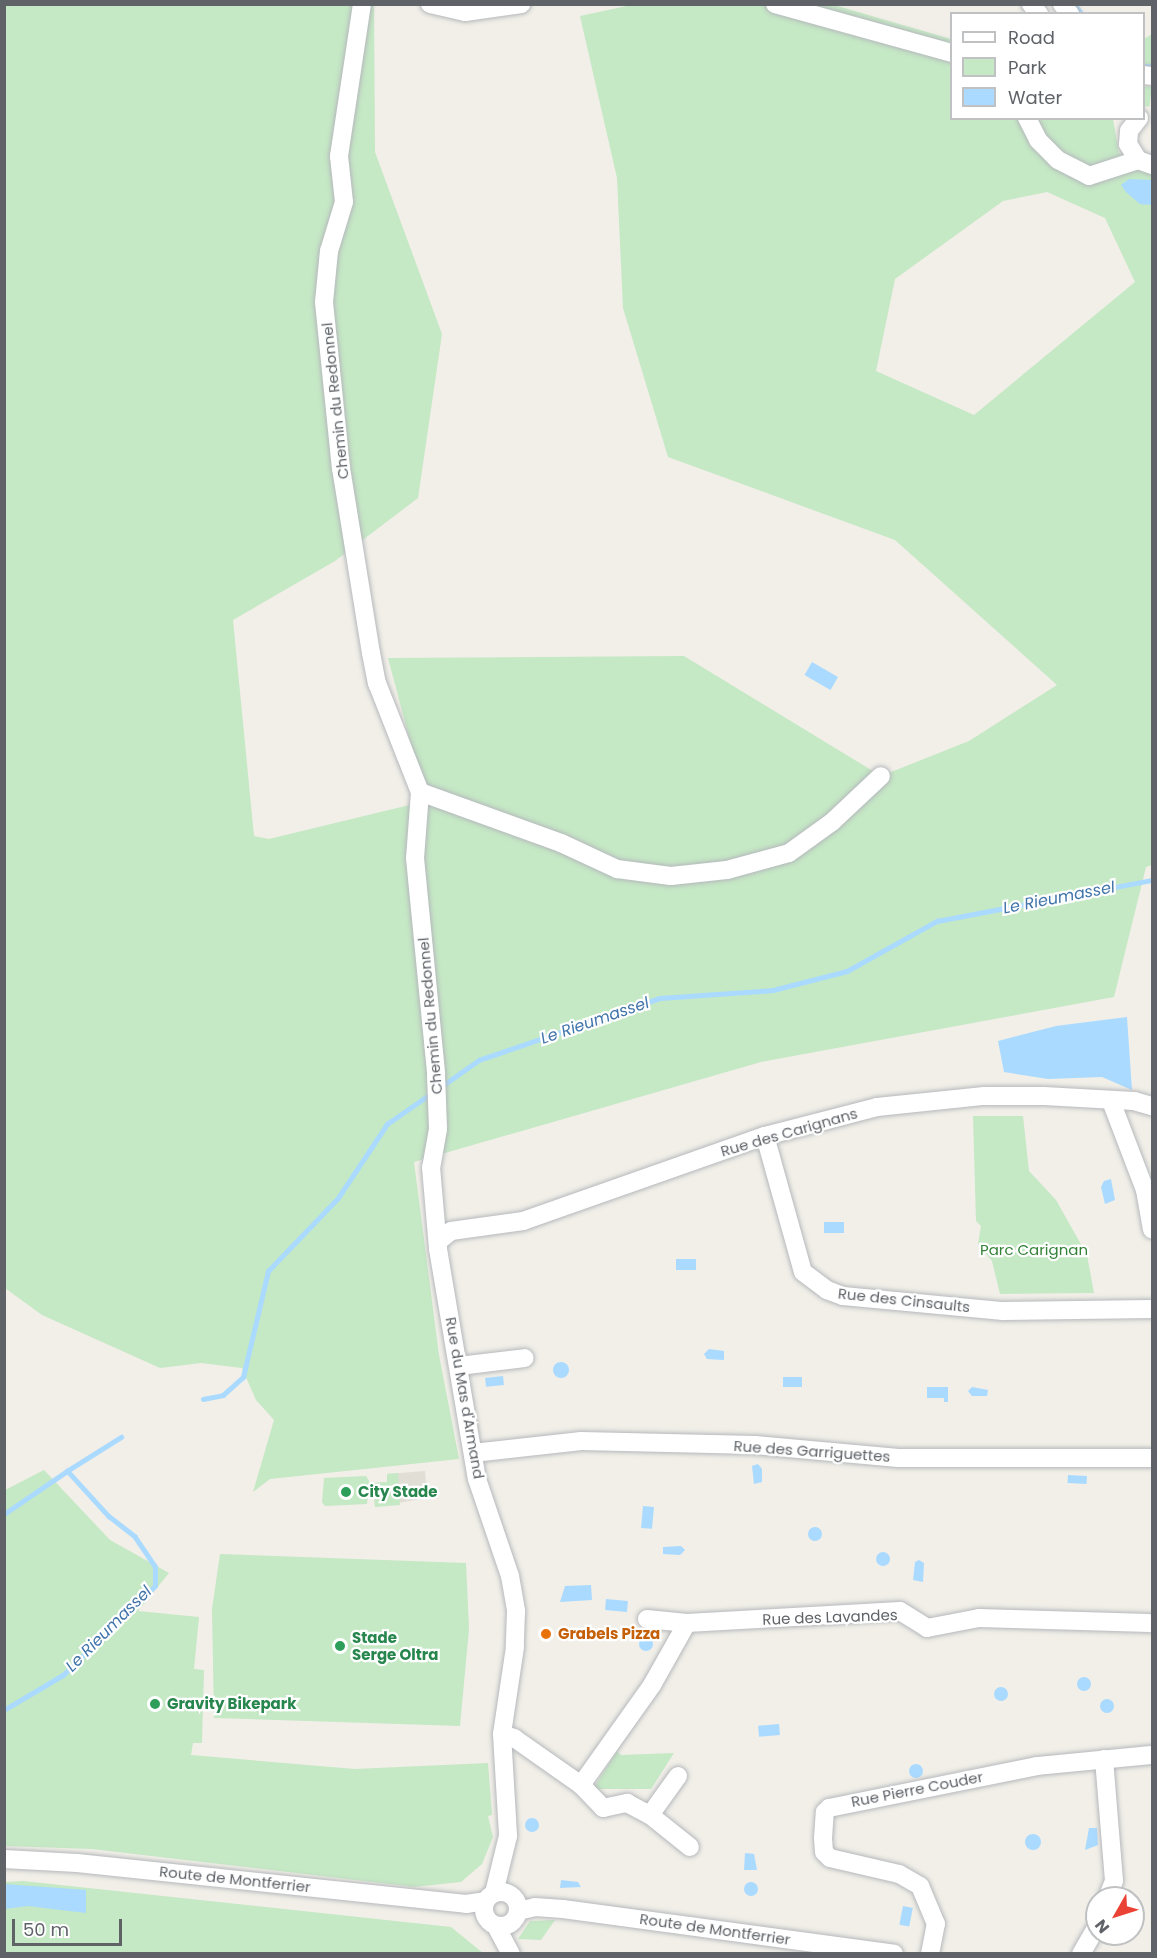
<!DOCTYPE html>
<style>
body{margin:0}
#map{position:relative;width:1157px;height:1958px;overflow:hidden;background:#f1efe8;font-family:Poppins,sans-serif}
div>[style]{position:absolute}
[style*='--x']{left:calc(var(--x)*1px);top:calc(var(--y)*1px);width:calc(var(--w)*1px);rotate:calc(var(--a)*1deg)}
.education>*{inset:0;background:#e1ded6}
.green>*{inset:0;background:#c5e8c5;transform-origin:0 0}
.water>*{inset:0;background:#aadaff;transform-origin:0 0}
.round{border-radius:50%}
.stream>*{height:4.5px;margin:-2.25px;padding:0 2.25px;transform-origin:2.25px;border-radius:2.25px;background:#aadaff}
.roads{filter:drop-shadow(0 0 2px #b5b8bc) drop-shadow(0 0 2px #b5b8bc)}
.minor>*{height:18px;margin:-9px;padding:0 9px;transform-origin:9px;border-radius:9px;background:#fff}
.minor>.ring{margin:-9px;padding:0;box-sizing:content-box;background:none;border:18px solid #fff;border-radius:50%}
.dots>*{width:16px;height:16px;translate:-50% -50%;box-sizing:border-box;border:3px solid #fff;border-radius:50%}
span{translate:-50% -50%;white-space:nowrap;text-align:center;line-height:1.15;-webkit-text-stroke:4.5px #fff;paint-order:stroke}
.street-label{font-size:15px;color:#5f6368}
.park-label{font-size:15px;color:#348238}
.leisure-label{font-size:15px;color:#27864d;font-weight:700}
.left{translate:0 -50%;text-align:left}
.food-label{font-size:15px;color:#c56008;font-weight:700}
.water-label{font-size:16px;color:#4174aa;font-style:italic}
.frame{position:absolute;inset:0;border:6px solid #5f6368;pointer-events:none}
.legend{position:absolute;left:950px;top:12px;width:195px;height:108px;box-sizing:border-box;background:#fff;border:2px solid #bfc1c3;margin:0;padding:8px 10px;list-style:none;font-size:18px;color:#5f6368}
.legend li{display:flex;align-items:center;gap:12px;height:30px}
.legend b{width:30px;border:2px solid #bfc1c3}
.north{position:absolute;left:1085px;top:1886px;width:60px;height:60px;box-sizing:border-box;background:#fff;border:2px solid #bfc1c3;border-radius:50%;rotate:231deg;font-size:16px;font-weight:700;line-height:24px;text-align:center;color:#5f6368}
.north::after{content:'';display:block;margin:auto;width:21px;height:27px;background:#ea4335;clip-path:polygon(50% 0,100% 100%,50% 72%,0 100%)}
.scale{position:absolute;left:12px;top:1919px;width:110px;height:27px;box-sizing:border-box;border:3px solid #5f6368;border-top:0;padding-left:8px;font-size:18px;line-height:21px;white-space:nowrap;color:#5f6368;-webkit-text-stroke:4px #fff;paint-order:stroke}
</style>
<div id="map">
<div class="education">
<i style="clip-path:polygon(425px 1471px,427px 1498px,375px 1507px,373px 1483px,387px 1482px,387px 1474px)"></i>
</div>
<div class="green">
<i style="clip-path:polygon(evenodd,636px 4px,834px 5px,951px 39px,952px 118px,1113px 119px,1119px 153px,1135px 169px,1152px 172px,1152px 865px,1146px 867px,1114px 997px,761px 1062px,414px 1162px,439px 1355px,459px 1459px,270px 1479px,253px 1492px,274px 1420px,256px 1400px,242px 1368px,201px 1363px,160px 1368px,42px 1315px,5px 1288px,5px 5px,374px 5px,375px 152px,442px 334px,418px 498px,335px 561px,233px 620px,254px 836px,269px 839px,426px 801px,388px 658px,684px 656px,881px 776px,969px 741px,1057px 685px,895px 540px,668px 457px,623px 308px,617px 178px,580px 16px,636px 4px,1047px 192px,1105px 218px,1135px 282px,974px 415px,876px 371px,895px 279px,1003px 201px,1047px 192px)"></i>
<i style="clip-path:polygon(1152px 34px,1152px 65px,1144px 64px,1144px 39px)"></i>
<i style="left:1144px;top:86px;width:8px;height:20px;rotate:7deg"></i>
<i style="clip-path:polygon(973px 1116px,1023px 1116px,1029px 1171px,1056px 1200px,1087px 1255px,1094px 1293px,1000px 1294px,992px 1261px,978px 1244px,981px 1226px,976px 1221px)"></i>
<i style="clip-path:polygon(44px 1470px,110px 1540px,169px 1573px,138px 1611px,199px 1617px,194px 1669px,204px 1670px,202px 1743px,193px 1743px,191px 1755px,355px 1769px,488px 1763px,492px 1815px,488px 1816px,493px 1837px,482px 1864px,461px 1882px,414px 1887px,92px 1849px,5px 1846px,5px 1490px)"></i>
<i style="clip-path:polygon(398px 1473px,400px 1505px,375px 1507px,373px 1483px,387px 1482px,387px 1474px)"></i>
<i style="clip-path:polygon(366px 1476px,369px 1481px,367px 1504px,325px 1506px,322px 1502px,324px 1478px)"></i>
<i style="clip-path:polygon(220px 1554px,466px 1563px,469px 1629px,460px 1726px,214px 1718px,212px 1609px)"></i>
<i style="clip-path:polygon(617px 1751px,621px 1755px,674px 1753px,651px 1789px,593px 1789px)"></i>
<i style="clip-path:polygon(23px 1881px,451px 1927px,483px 1953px,5px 1954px,5px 1882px)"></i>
<i style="clip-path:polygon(555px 1920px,541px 1940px,518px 1939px,530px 1921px)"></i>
</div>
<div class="water">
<i style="clip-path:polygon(1129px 179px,1152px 180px,1152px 205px,1140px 204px,1126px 192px,1121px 185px)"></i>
<i style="left:812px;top:662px;width:30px;height:15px;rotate:30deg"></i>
<i style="clip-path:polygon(1127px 1017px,1132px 1090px,1102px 1077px,1048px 1079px,1004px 1072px,998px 1041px,1056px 1026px)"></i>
<i style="clip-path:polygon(1111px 1179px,1115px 1200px,1105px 1204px,1101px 1187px,1104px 1181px)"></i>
<i style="left:824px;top:1222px;width:20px;height:11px"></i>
<i style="left:676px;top:1259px;width:20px;height:11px"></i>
<i style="clip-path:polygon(709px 1349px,724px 1351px,724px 1360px,707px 1359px,704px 1354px)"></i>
<i class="round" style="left:553px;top:1362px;width:16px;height:16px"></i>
<i style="left:503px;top:1376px;width:9px;height:18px;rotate:84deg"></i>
<i style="left:783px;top:1377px;width:19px;height:10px"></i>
<i style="clip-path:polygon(927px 1387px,948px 1387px,948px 1402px,944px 1402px,944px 1398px,927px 1398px)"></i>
<i style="clip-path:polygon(972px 1387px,988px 1390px,987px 1396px,972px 1396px,968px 1391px)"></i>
<i style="clip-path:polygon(758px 1464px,762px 1469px,762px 1482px,754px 1484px,752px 1466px)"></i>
<i style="left:1068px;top:1475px;width:19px;height:8px;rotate:3deg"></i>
<i style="left:643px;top:1506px;width:11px;height:22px;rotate:5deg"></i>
<i class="round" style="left:808px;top:1527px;width:14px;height:14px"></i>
<i style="clip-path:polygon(681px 1546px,685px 1550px,680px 1555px,663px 1554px,663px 1547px)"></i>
<i class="round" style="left:876px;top:1552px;width:14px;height:14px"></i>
<i style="clip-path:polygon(919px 1560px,924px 1563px,923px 1582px,913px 1580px,915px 1562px)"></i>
<i style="clip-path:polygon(591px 1585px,592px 1600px,560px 1602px,565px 1586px)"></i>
<i style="left:606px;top:1599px;width:22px;height:11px;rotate:5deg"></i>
<i class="round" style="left:639px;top:1637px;width:14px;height:14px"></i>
<i class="round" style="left:1077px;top:1677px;width:14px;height:14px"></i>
<i class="round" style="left:994px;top:1687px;width:14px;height:14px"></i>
<i class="round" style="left:1100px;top:1699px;width:14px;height:14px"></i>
<i style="left:779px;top:1724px;width:11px;height:21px;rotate:85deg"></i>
<i class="round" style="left:909px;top:1764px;width:14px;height:14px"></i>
<i class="round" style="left:525px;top:1818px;width:14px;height:14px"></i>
<i style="clip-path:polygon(1089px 1828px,1097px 1828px,1098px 1845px,1085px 1850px)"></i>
<i class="round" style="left:1025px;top:1834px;width:16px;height:16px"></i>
<i style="clip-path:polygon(745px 1853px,754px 1854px,757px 1870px,744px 1870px)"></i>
<i style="clip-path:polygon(561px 1880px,578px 1882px,581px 1887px,560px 1888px)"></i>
<i class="round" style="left:744px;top:1882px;width:14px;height:14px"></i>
<i style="clip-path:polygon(5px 1884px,86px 1890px,86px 1913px,28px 1906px,5px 1909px)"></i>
<i style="left:903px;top:1906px;width:10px;height:19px;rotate:11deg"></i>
</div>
<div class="stream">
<i style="--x:1074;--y:4;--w:13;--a:51"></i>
<i style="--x:1144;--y:66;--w:8;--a:0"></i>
<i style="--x:442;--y:1086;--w:45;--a:-35.1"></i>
<i style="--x:479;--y:1060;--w:191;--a:-18.9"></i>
<i style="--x:660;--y:998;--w:113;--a:-4"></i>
<i style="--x:773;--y:990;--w:76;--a:-14.4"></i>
<i style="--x:847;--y:971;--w:103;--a:-29.1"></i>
<i style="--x:937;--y:921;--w:219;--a:-10.8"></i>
<i style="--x:203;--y:1399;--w:20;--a:-11"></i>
<i style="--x:223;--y:1395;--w:27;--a:-42"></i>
<i style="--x:243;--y:1377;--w:109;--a:-76.7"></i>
<i style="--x:268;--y:1271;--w:101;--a:-46.2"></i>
<i style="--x:338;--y:1198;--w:89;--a:-56.5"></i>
<i style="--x:387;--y:1124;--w:56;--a:-34.8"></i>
<i style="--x:4;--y:1514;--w:76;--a:-34.3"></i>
<i style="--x:4;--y:1710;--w:69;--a:-30.7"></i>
<i style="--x:63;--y:1675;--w:128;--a:-44.1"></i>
<i style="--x:155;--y:1586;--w:19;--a:-90"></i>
<i style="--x:155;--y:1567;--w:36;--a:-124"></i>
<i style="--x:135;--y:1537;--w:33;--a:-142"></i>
<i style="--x:109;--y:1517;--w:62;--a:-132.4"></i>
<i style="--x:67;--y:1471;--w:64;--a:-32.2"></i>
</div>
<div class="roads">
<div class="minor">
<i style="--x:362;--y:4;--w:154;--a:98.6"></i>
<i style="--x:339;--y:156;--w:46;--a:83.8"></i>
<i style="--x:344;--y:202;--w:51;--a:107"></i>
<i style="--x:329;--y:251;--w:51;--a:95.6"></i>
<i style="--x:324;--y:302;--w:167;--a:84.2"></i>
<i style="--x:341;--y:468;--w:187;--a:80.8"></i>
<i style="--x:371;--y:653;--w:31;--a:79"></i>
<i style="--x:377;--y:683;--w:117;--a:68.5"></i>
<i style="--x:420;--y:792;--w:66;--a:94.3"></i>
<i style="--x:415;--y:858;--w:217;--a:84.4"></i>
<i style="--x:436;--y:1074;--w:55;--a:87.9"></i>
<i style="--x:438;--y:1129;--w:39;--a:100"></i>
<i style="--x:431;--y:1167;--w:82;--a:85.1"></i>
<i style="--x:438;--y:1249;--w:233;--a:80.4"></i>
<i style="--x:477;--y:1479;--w:102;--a:71.2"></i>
<i style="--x:510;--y:1576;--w:36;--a:80"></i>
<i style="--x:516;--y:1611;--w:36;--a:92"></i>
<i style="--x:515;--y:1647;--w:88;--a:98.5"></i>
<i style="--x:502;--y:1734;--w:102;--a:86.6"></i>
<i style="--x:508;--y:1836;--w:59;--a:103.8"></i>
<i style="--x:430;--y:4;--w:36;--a:13"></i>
<i style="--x:465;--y:12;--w:57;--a:-8.1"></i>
<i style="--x:775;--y:4;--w:184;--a:15.5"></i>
<i style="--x:1031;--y:4;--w:13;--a:51"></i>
<i style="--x:1062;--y:4;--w:13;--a:51"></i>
<i style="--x:1144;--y:75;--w:8;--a:7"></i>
<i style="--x:1027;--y:118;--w:25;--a:63"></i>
<i style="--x:1038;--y:140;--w:28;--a:45"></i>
<i style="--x:1058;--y:160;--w:35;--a:27"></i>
<i style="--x:1089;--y:176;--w:52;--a:-18.1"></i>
<i style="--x:1139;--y:118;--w:16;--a:128"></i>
<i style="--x:1129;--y:131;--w:13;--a:94"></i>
<i style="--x:1128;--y:144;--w:19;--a:58"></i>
<i style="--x:1138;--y:160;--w:15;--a:20"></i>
<i style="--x:420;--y:792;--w:150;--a:19.9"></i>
<i style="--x:561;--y:843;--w:62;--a:24.9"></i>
<i style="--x:617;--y:869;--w:54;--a:7.4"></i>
<i style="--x:671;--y:876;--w:56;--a:-6.1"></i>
<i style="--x:727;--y:870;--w:64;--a:-15.3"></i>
<i style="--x:789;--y:853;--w:53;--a:-35.8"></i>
<i style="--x:832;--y:822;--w:67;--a:-43.2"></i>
<i style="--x:1111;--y:1101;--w:95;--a:69.1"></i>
<i style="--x:1145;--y:1190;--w:40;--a:80"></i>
<i style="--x:765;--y:1136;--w:141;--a:74.4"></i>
<i style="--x:803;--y:1272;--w:30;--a:37"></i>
<i style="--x:827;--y:1290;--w:17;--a:21"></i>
<i style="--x:843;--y:1296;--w:161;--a:5.4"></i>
<i style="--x:1003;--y:1311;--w:149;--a:-0.8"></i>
<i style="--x:440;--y:1240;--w:14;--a:-39"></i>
<i style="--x:451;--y:1231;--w:73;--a:-7.9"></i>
<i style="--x:523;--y:1221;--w:256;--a:-19.4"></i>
<i style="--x:765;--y:1136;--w:116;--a:-14.5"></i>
<i style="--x:877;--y:1107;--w:108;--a:-5.9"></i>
<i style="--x:984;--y:1096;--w:60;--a:0"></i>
<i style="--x:1044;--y:1096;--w:90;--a:3.2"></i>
<i style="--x:1134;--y:1101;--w:19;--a:16"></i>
<i style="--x:459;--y:1366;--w:66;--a:-6.9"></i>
<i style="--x:473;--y:1453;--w:109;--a:-6.3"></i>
<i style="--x:581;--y:1441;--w:174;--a:1.3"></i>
<i style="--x:755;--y:1445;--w:144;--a:5.2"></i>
<i style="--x:898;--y:1458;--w:254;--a:0"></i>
<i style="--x:647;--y:1619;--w:40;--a:5.7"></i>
<i style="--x:687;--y:1623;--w:213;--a:-3.2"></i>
<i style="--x:900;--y:1611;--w:32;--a:32"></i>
<i style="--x:927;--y:1628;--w:53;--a:-10.9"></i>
<i style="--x:979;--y:1618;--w:173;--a:1.7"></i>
<i style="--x:502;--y:1734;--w:13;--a:18"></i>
<i style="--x:514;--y:1738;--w:82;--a:35"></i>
<i style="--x:581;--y:1785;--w:32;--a:46"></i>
<i style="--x:603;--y:1808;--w:25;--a:-12"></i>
<i style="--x:627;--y:1803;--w:26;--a:28"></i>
<i style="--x:650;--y:1815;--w:51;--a:38.7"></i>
<i style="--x:1104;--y:1759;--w:122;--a:85.3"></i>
<i style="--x:1114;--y:1881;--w:18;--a:112"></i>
<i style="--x:581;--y:1785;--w:123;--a:-54.6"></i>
<i style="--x:652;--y:1685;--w:71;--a:-60.6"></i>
<i style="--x:650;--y:1815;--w:48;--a:-54.3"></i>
<i style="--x:4;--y:1859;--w:73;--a:3.1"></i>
<i style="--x:77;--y:1863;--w:391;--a:6"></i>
<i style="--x:466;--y:1904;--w:19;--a:-9"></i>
<i class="ring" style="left:484px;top:1892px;width:16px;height:16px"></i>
<i style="--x:518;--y:1911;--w:17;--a:-13"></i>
<i style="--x:535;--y:1907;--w:28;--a:4"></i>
<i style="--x:563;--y:1909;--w:334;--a:7.7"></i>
<i style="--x:496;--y:1926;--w:32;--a:62"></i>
<i style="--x:930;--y:1954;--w:31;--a:-79"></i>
<i style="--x:936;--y:1924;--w:41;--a:-112.8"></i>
<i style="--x:920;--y:1886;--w:24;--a:-150"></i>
<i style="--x:899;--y:1874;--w:71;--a:-166.9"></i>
<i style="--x:830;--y:1858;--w:8;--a:-135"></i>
<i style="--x:824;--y:1852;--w:14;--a:-94"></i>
<i style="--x:823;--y:1838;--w:26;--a:-86"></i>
<i style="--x:825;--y:1812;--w:6;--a:-45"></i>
<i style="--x:829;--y:1808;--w:212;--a:-11.4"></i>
<i style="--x:1037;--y:1766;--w:116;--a:-5.5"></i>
<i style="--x:1081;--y:1954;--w:32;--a:-60"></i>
</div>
</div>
<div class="dots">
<i style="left:346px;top:1492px;background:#2e9e5b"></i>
<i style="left:546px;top:1634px;background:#e8710a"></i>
<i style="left:340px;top:1646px;background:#2e9e5b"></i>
<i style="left:155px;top:1704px;background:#2e9e5b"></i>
</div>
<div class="street-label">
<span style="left:335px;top:401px;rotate:-96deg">Chemin du Redonnel</span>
<span style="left:430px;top:1016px;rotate:-95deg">Chemin du Redonnel</span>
<span style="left:789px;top:1132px;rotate:-16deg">Rue des Carignans</span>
<span style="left:904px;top:1300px;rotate:6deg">Rue des Cinsaults</span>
<span style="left:465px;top:1398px;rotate:80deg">Rue du Mas d'Armand</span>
<span style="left:812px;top:1451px;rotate:4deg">Rue des Garriguettes</span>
<span style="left:830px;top:1617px;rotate:-2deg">Rue des Lavandes</span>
<span style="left:917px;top:1789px;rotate:-11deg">Rue Pierre Couder</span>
<span style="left:235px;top:1879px;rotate:6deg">Route de Montferrier</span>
<span style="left:715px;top:1929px;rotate:8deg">Route de Montferrier</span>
</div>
<div class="park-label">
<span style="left:1034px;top:1250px">Parc Carignan</span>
</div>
<div class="leisure-label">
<span class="left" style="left:358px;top:1492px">City Stade</span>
<span class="left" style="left:352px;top:1646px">Stade<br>Serge Oltra</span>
<span class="left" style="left:167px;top:1704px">Gravity Bikepark</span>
</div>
<div class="food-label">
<span class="left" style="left:558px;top:1634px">Grabels Pizza</span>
</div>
<div class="water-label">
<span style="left:1059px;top:898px;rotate:-11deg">Le Rieumassel</span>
<span style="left:595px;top:1021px;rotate:-19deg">Le Rieumassel</span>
<span style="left:109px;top:1629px;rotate:-45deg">Le Rieumassel</span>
</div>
<div class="frame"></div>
<ul class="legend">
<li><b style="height:8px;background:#fff"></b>Road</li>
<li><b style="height:16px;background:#c5e8c5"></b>Park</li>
<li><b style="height:16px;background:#aadaff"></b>Water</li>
</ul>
<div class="north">N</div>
<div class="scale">50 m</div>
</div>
